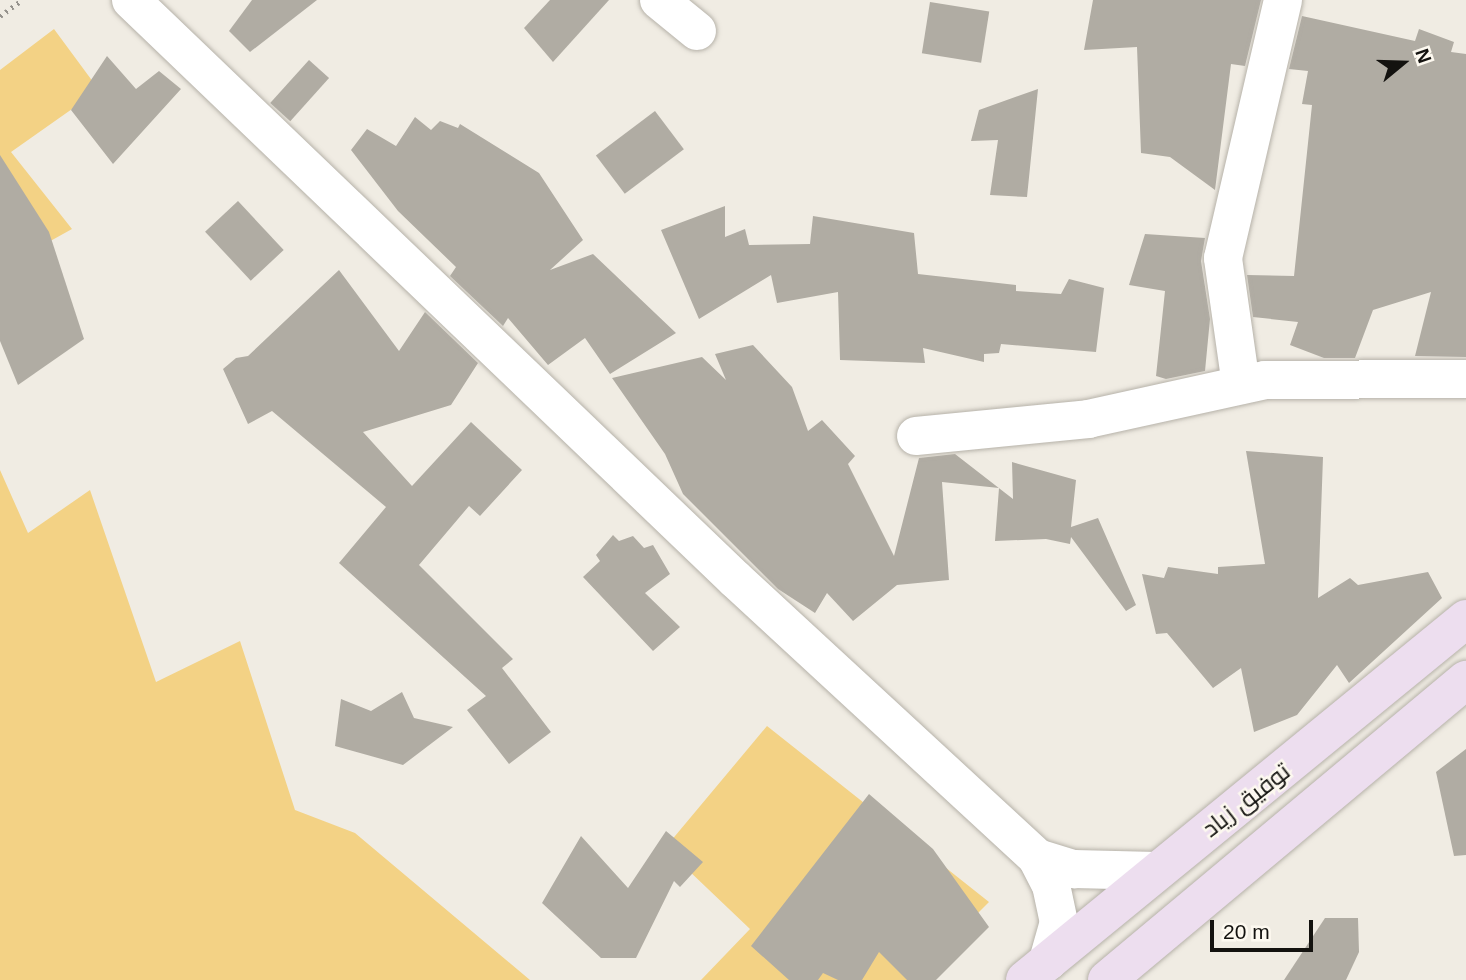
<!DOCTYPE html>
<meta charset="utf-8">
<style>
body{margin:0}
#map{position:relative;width:1466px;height:980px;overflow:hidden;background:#f0ece3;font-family:Arial,Cairo,sans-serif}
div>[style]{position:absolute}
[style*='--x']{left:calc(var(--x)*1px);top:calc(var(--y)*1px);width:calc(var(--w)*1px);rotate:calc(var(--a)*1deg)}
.green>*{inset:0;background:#f3d285}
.building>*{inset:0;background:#b0aca3;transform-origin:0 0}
.path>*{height:4.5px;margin-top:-2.25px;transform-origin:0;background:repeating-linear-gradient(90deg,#95928c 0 2px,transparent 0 7px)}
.roads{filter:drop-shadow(0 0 2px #b6b2a9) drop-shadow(0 0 2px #b6b2a9)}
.street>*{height:38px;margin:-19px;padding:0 19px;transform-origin:19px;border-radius:19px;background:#fff}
.secondary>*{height:38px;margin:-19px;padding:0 19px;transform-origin:19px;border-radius:19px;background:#eddeef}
span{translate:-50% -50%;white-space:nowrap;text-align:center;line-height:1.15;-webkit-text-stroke:5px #fdf9f0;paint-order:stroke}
.street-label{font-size:24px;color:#13120f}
.north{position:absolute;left:1368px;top:28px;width:70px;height:70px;-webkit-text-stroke:5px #fdf9f0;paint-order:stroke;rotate:71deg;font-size:19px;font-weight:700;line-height:28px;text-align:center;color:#13120f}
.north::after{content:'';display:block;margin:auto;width:24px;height:32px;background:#13120f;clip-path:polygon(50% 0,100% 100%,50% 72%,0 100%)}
.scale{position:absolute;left:1210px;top:920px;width:103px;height:32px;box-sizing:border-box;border:4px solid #13120f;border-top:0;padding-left:9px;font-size:21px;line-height:24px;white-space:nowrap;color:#13120f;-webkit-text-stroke:5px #fdf9f0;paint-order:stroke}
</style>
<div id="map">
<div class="green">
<i style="clip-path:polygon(54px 29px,99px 90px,11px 152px,72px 229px,0 269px,0 70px)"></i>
<i style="clip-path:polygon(0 470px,28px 533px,90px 490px,156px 682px,240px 641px,295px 810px,355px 833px,530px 980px,0 980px)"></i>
<i style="clip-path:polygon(767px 726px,989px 902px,911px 980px,701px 980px,750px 929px,665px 848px)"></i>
</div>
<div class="building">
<i style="clip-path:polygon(252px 0,317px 0,250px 52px,229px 31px)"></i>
<i style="clip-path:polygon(550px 0,609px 0,553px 62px,524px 28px)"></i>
<i style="clip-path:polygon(1093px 0,1261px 0,1245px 66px,1231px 64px,1215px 190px,1170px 157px,1141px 153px,1137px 47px,1084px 50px)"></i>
<i style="left:930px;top:2px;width:60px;height:52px;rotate:9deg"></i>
<i style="clip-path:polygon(1302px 16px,1415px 41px,1419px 29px,1454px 42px,1451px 52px,1466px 54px,1466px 357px,1415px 356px,1431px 292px,1373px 310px,1355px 358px,1324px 358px,1290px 345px,1298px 322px,1253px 317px,1247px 275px,1294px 276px,1312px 105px,1302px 104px,1308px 71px,1289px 69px)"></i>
<i style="clip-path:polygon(107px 56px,136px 89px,159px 71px,181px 89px,113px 164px,71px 110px)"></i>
<i style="left:309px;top:60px;width:27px;height:58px;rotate:42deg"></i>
<i style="clip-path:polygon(1038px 89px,1027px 197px,990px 195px,998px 140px,971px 141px,979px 110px)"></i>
<i style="left:655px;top:111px;width:48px;height:74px;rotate:53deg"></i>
<i style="clip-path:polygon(415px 117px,431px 130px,440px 121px,458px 128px,460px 124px,539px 173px,583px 240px,550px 270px,593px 254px,676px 333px,610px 374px,585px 338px,548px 365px,508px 318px,503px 326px,450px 276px,456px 267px,398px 211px,351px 150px,367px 129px,396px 146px)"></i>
<i style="clip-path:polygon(0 155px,49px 232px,84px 339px,18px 385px,0 341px)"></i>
<i style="left:238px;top:201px;width:67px;height:45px;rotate:47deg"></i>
<i style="clip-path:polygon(725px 206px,725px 237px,745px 229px,749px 245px,810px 244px,813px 216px,914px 233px,918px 274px,1016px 285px,1016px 291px,1061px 294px,1069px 279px,1104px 288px,1096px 352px,1001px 344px,999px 353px,984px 354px,984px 362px,923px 348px,925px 363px,840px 360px,838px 292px,777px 303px,771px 275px,699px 319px,661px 230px)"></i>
<i style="clip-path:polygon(1145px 234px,1205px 238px,1201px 261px,1210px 319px,1205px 371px,1166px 379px,1156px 376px,1165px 291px,1129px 285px)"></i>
<i style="clip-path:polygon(339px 270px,399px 351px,425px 312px,478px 363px,451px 405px,363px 432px,412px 486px,471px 422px,522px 470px,480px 516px,469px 506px,419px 565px,513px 659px,502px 668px,551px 732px,509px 764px,467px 710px,486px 696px,339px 563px,386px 507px,272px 411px,248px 424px,223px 369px,236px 358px,248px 356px)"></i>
<i style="clip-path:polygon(753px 345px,792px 387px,808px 431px,822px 420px,855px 456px,848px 464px,894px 556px,919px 458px,955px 454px,1013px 499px,1012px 462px,1076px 480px,1071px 527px,1098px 518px,1136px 605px,1126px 611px,1071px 537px,1070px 544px,1046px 539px,995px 541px,999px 488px,942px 482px,949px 580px,897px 585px,853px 621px,827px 593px,815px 613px,778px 589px,683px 494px,665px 454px,612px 378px,702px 357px,726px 380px,715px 354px)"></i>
<i style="clip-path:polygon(1246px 451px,1323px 457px,1318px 598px,1350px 578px,1358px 585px,1428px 572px,1442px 598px,1349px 683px,1337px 665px,1297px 715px,1254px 732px,1241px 668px,1213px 688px,1167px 633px,1156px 634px,1142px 574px,1164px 578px,1168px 567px,1218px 574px,1218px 567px,1265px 564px)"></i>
<i style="clip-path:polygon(613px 535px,619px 541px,633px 536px,644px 548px,653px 545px,670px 574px,645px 593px,680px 627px,653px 651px,583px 577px,600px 561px,596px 555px)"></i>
<i style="clip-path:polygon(402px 692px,414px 718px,453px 727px,403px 765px,335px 746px,341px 699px,371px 711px)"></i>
<i style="clip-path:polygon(1466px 749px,1466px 855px,1454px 856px,1436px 772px)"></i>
<i style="clip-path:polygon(869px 794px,933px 849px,989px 927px,936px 980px,907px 980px,879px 952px,862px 980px,838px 980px,823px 973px,818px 980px,789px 980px,751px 946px)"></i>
<i style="clip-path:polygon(666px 831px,703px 862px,680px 887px,674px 881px,636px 958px,601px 958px,542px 903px,581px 836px,628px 888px)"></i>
<i style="clip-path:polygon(1325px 918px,1358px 918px,1359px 952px,1346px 980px,1284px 980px)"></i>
</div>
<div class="path">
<i style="--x:0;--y:16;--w:27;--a:-36"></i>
</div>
<div class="roads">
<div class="street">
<i style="--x:131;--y:0;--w:837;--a:43.79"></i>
<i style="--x:735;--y:579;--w:411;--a:42.7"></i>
<i style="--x:1037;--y:858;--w:30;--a:63"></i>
<i style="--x:1051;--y:885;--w:38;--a:78"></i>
<i style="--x:1059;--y:922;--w:41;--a:105.8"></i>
<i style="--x:659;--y:0;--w:49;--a:39.2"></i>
<i style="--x:1241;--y:385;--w:128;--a:-98.1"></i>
<i style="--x:1223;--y:258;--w:265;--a:-76.9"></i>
<i style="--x:916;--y:436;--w:173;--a:-5.6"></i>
<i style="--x:1088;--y:419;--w:181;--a:-12.4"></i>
<i style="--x:1265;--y:380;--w:201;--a:-0.3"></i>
<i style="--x:1037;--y:858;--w:39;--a:17"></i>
<i style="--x:1074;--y:869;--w:83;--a:1.4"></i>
</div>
<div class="secondary">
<i style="--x:1025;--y:980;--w:570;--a:-39.3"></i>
<i style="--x:1107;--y:980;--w:468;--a:-39.9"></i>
</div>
</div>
<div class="street-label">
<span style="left:1246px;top:800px;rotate:-38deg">توفيق زياد</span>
</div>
<div class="north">N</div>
<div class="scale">20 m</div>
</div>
